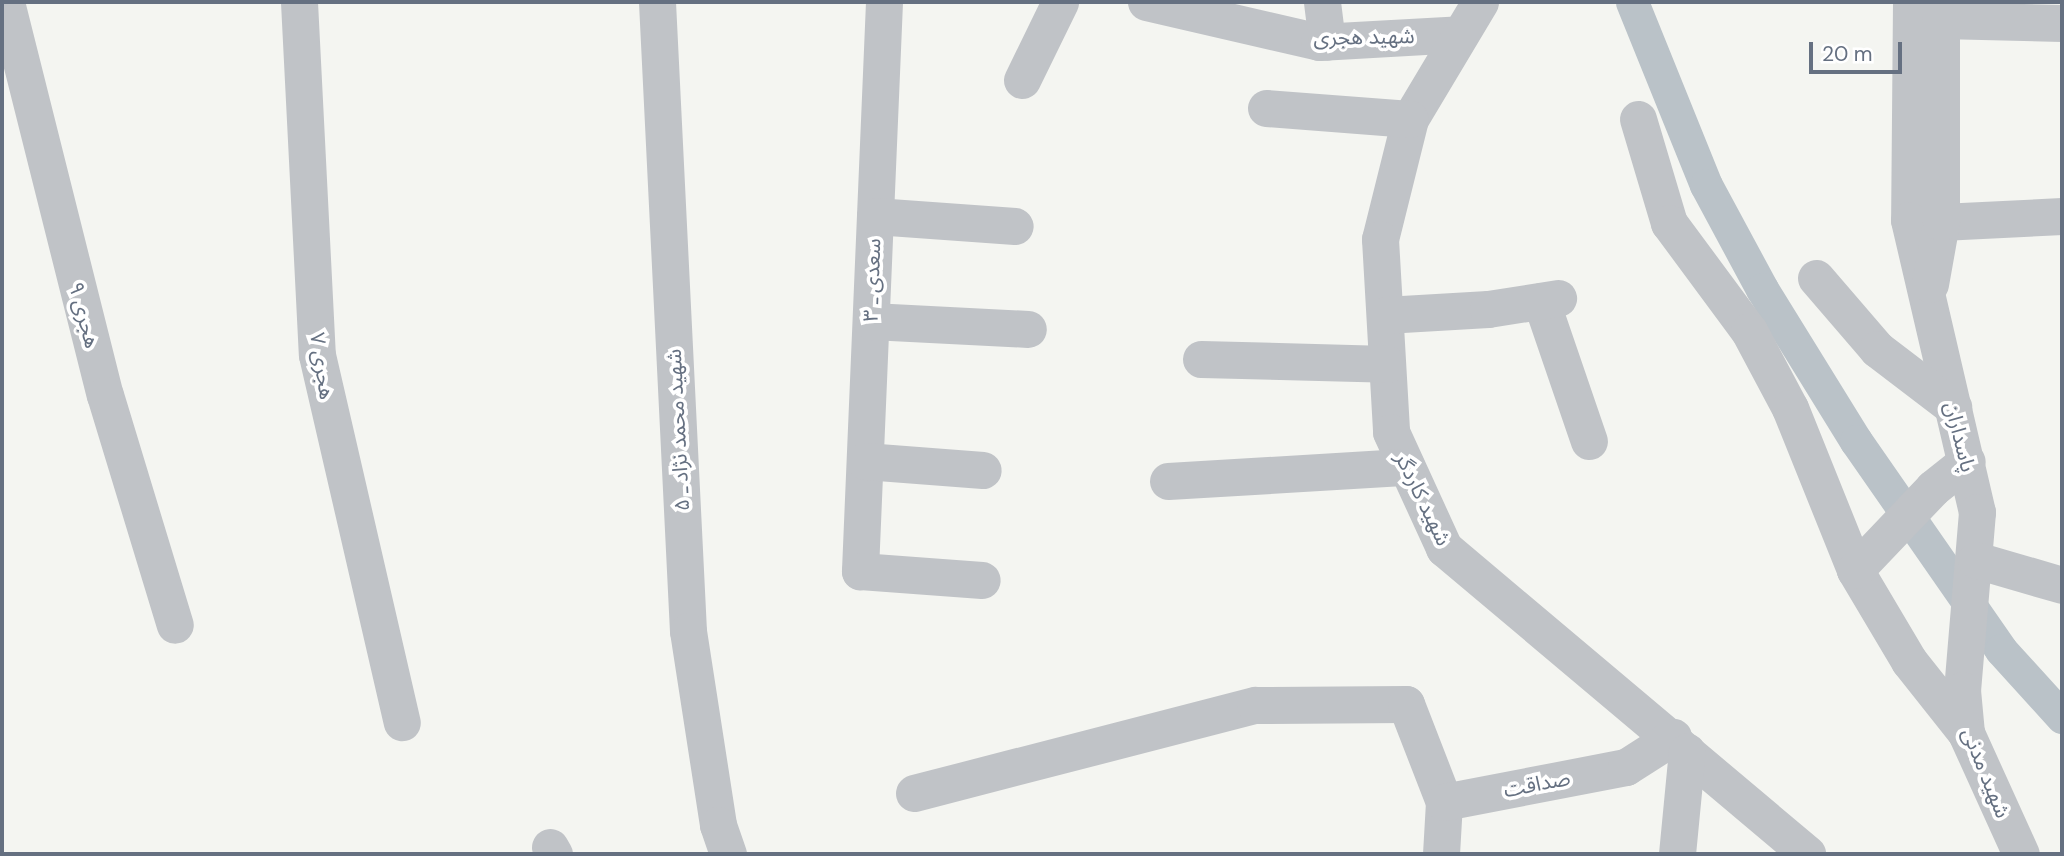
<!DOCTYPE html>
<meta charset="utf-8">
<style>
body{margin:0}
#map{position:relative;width:2064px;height:856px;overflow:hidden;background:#f4f5f1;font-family:"DM Sans","Noto Sans Arabic",sans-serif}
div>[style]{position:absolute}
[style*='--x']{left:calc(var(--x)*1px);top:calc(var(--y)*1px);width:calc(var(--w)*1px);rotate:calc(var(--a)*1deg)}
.canal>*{height:33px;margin:-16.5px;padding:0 16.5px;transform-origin:16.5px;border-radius:16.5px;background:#bac2c8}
.minor>*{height:37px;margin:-18.5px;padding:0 18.5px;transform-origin:18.5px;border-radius:18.5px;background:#c0c3c7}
span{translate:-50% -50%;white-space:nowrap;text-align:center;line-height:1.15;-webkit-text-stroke:7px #fff;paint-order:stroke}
.street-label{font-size:21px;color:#657081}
.frame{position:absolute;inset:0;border:4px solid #657081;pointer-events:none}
.scale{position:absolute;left:1809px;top:42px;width:93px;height:32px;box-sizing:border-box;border:4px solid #657081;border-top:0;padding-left:9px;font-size:21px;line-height:24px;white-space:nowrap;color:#657081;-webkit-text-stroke:5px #fff;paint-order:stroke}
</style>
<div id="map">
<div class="canal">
<i style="--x:1632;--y:2;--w:197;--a:68"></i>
<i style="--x:1706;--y:185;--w:118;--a:61.7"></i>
<i style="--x:1762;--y:289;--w:179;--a:58.3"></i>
<i style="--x:1856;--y:441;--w:254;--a:55.2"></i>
<i style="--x:2001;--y:650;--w:91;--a:47.7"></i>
</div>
<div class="minor">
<i style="--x:6;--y:2;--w:405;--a:75.9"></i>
<i style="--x:105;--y:395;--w:240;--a:73.1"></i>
<i style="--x:299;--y:2;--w:353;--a:87.1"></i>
<i style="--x:317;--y:355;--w:377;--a:77"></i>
<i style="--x:657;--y:2;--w:630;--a:87.18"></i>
<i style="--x:688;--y:631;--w:196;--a:81.2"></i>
<i style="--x:718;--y:825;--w:31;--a:71"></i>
<i style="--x:884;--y:2;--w:570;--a:92.42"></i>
<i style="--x:860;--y:571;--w:122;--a:4.2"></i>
<i style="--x:1146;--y:2;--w:178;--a:13"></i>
<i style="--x:1319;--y:42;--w:141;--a:-3.2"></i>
<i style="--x:1322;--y:2;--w:40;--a:82.9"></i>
<i style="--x:1480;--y:2;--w:136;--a:120.9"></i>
<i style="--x:1410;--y:119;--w:124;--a:104"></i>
<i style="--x:1380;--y:239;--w:193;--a:86.7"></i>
<i style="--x:1391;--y:432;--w:128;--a:65.4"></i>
<i style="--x:1444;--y:548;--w:475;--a:40.1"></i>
<i style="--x:1911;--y:2;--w:218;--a:90.5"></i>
<i style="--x:1909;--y:220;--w:300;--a:76.9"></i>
<i style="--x:1977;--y:512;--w:179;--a:94.8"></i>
<i style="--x:1962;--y:690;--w:43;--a:84.7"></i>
<i style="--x:1966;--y:733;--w:133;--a:65.6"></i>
<i style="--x:1940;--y:20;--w:122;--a:1.4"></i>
<i style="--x:1022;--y:80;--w:87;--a:-64"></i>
<i style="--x:1266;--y:108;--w:144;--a:4.4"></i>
<i style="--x:1638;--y:119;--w:109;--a:73.4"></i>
<i style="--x:1669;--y:223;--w:134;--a:53.5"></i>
<i style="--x:1749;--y:331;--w:87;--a:62"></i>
<i style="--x:1790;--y:408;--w:175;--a:68.1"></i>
<i style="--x:1855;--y:570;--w:106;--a:59.3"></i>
<i style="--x:1909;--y:661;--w:92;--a:51.6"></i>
<i style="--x:875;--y:216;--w:140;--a:4.1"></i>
<i style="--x:1941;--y:222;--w:121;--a:-2.8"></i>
<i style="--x:1816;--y:278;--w:94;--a:49.3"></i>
<i style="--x:1877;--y:349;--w:96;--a:37.3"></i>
<i style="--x:1930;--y:284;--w:63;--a:-79.9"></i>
<i style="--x:1941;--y:222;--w:220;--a:-90"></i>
<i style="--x:1541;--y:301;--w:148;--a:71.1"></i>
<i style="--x:1385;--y:315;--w:103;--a:-3.3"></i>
<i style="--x:1488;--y:309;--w:71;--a:-8.9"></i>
<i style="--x:871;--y:321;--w:157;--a:2.9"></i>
<i style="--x:1201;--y:359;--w:186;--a:1.5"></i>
<i style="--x:865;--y:461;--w:118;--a:4.4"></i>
<i style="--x:1168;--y:481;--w:239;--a:-3.4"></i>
<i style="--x:1976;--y:560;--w:90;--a:16.2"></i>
<i style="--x:1855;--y:570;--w:113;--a:-46.4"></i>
<i style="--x:1933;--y:488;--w:43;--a:-38.5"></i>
<i style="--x:914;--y:793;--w:352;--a:-14.5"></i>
<i style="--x:1255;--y:705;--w:151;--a:-0.4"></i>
<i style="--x:1406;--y:704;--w:105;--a:68.8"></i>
<i style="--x:550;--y:847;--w:8;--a:60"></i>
<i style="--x:1441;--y:854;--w:52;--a:-86.7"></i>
<i style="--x:1444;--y:802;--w:185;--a:-10.9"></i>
<i style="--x:1626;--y:767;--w:56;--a:-32.6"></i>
<i style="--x:1677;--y:854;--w:103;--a:-84.5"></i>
</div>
<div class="street-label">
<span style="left:1364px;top:37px;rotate:-1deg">شهید هجری</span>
<span style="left:872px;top:280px;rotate:-88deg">سعدی ـ ۳</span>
<span style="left:84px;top:315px;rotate:75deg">هجری ۹</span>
<span style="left:322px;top:366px;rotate:81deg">هجری ۷</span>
<span style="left:678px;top:430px;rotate:-93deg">شهید محمد نژاد ـ ۵</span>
<span style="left:1960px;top:437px;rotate:76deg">پاسداران</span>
<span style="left:1423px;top:499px;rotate:64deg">شهید کاردگر</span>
<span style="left:1986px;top:773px;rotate:68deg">شهید مدنی</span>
<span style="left:1537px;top:784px;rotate:-11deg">صداقت</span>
</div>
<div class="frame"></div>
<div class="scale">20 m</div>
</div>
